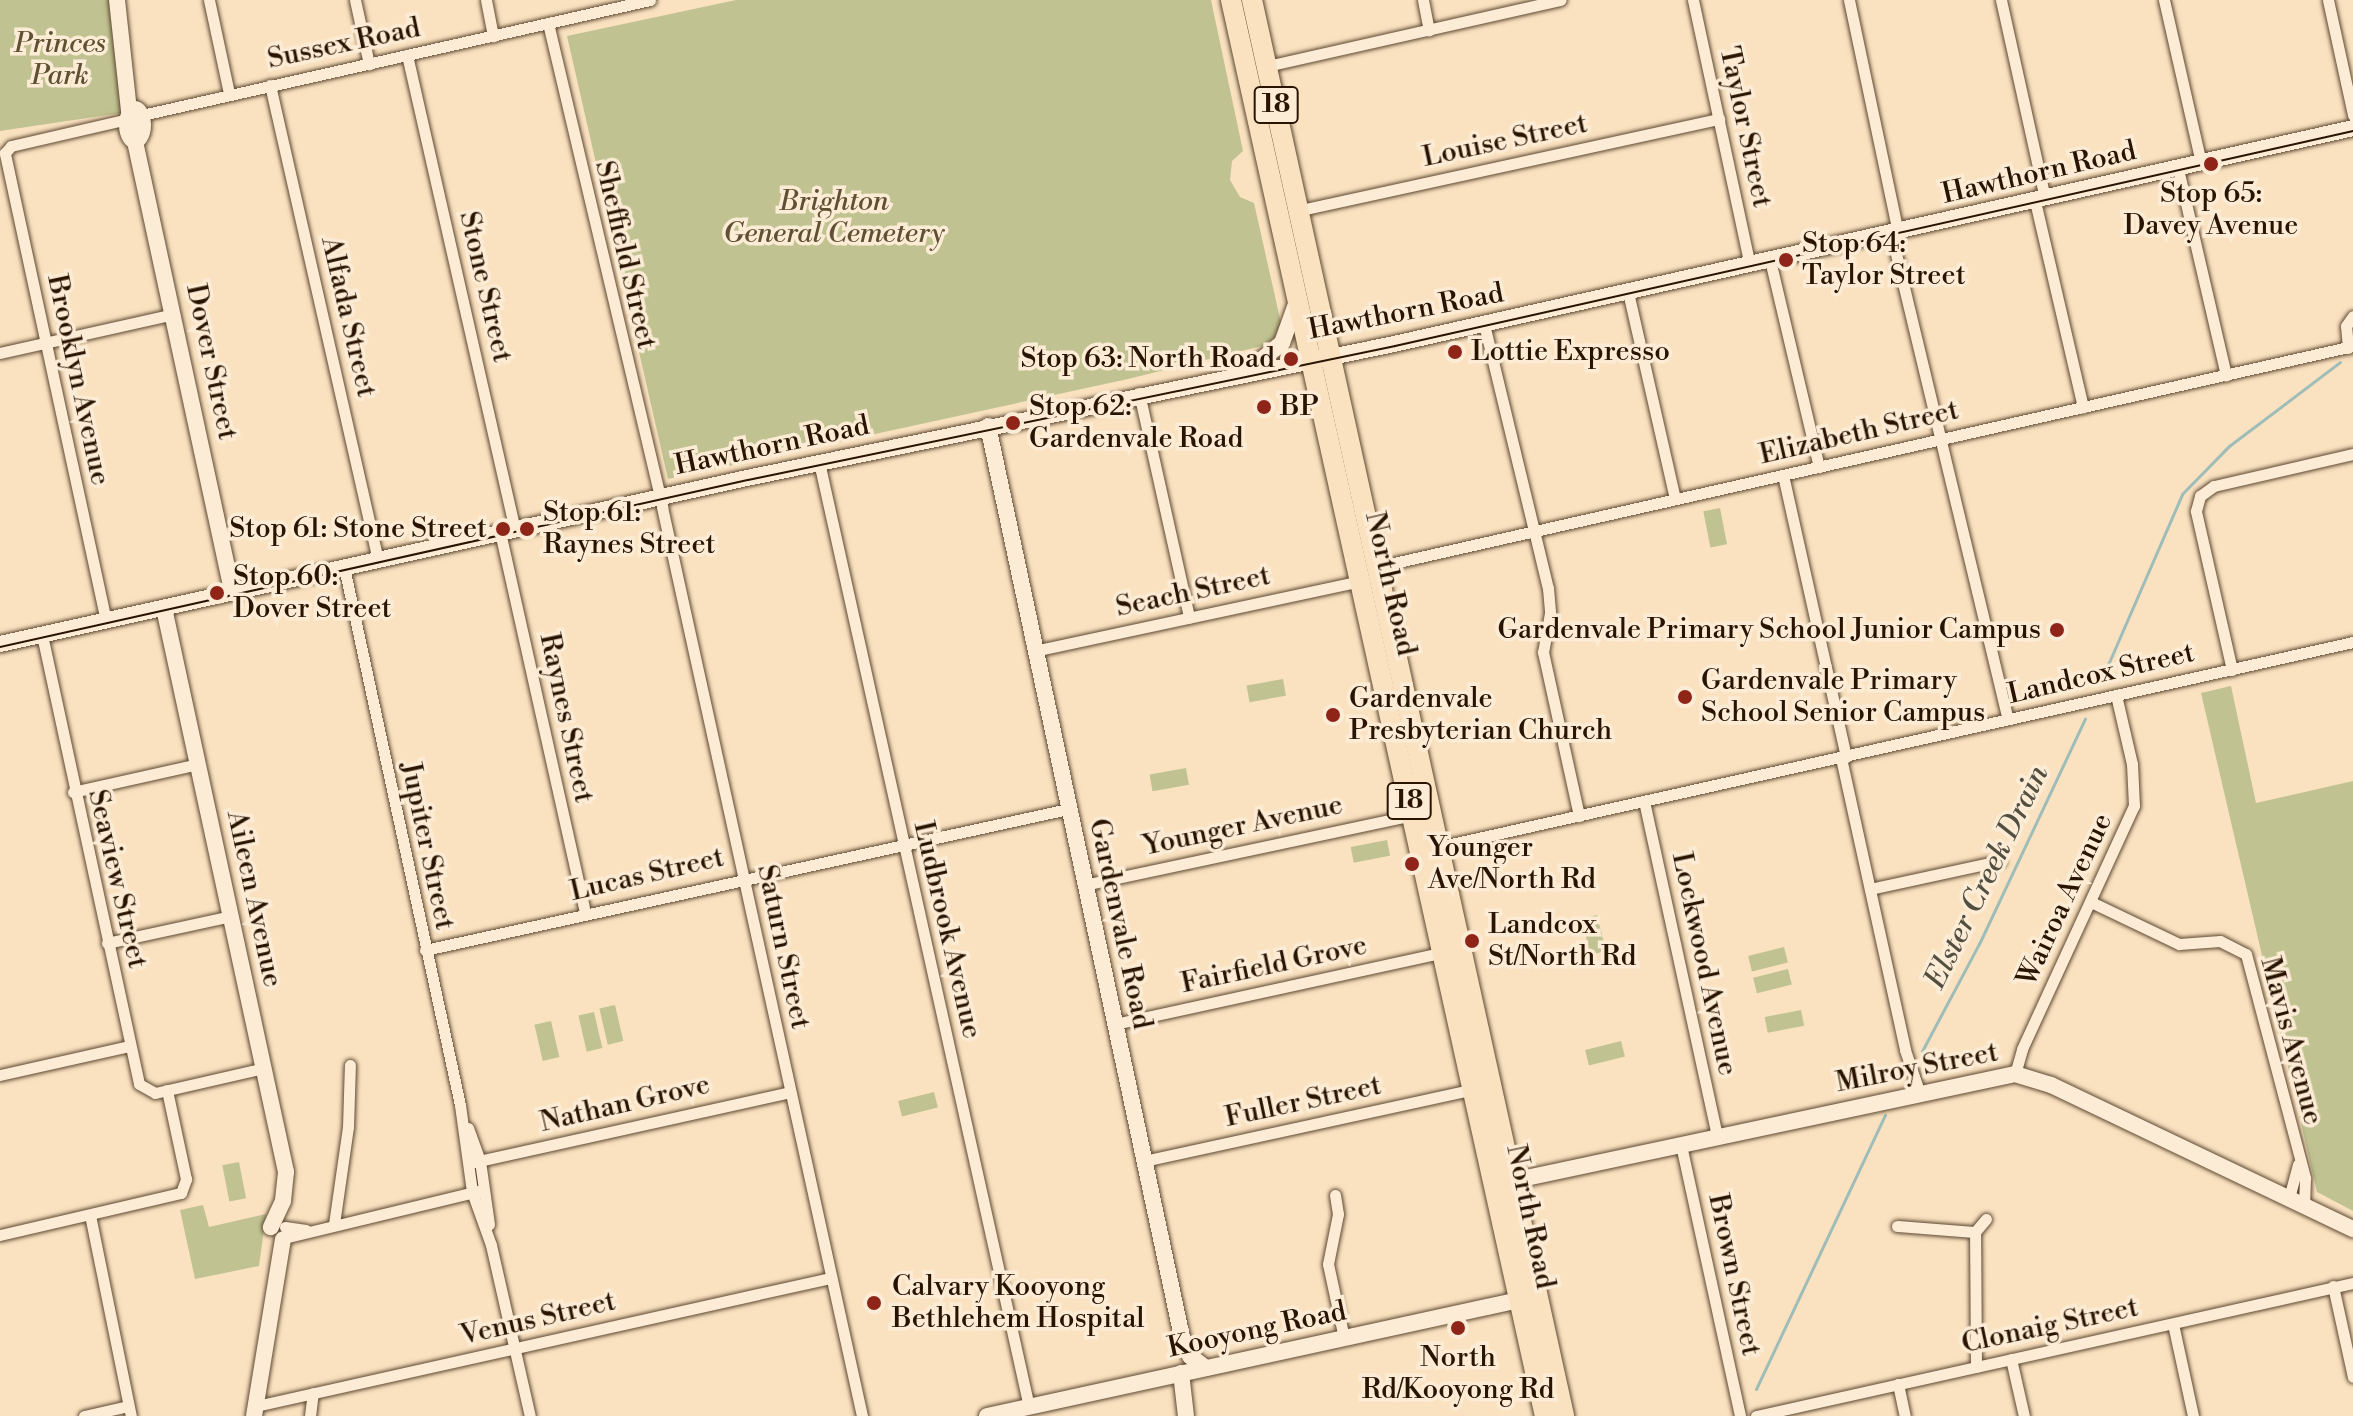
<!DOCTYPE html>
<style>
body{margin:0}
#map{position:relative;width:2353px;height:1416px;overflow:hidden;background:#fae2c0;font-family:"Libre Bodoni",serif}
div>[style]{position:absolute}
[style*='--x']{left:calc(var(--x)*1px);top:calc(var(--y)*1px);width:calc(var(--w)*1px);rotate:calc(var(--a)*1deg)}
.green>*{inset:0;background:#c0c391;transform-origin:0 0}
.stream>*{height:3px;margin:-1.5px;padding:0 1.5px;transform-origin:1.5px;border-radius:1.5px;background:#9fbdb8}
.roads{filter:drop-shadow(0 0 2px #5d4831) drop-shadow(0 0 2px #5d4831)}
.street>*{height:11px;margin:-5.5px;padding:0 5.5px;transform-origin:5.5px;border-radius:5.5px;background:#fcecd6}
.secondary>*{height:16px;margin:-8px;padding:0 8px;transform-origin:8px;border-radius:8px;background:#fcecd6}
.secondary>.ring{margin:-8px;padding:0;box-sizing:content-box;background:none;border:16px solid #fcecd6;border-radius:50%}
.highway>*{height:20px;margin:-10px;padding:0 10px;transform-origin:10px;border-radius:10px;background:#fae2c0}
.tram>*{height:2px;margin:-1px;padding:0 1px;transform-origin:1px;border-radius:1px;background:#291401}
.dots>*{width:22px;height:22px;translate:-50% -50%;box-sizing:border-box;border:4px solid #fcecd6;border-radius:50%}
span{translate:-50% -50%;white-space:nowrap;text-align:center;line-height:1.15;-webkit-text-stroke:7px #fcecd6;paint-order:stroke}
.shield-label span{padding:2px 6px;background:#fcecd6;border:2px solid;border-radius:6px;-webkit-text-stroke-width:0}
.shield-label{font-size:26px;color:#291401;font-weight:700}
.park-label{font-size:28px;color:#5e5133;font-style:italic}
.street-label{font-size:28px;color:#291401}
.poi-label{font-size:28px;color:#291401}
.left{translate:0 -50%;text-align:left}
.right{translate:-100% -50%;text-align:right}
.water-label{font-size:30px;color:#524f41;font-style:italic}
</style>
<div id="map">
<div class="green">
<i style="clip-path:polygon(0 0,111px 0,121px 113px,0 131px)"></i>
<i style="clip-path:polygon(736px 0,1211px 0,1243px 151px,1232px 161px,1230px 180px,1240px 197px,1254px 203px,1281px 323px,1275px 337px,1262px 346px,1128px 379px,668px 479px,567px 36px)"></i>
<i style="left:1720px;top:508px;width:37px;height:17px;rotate:79deg"></i>
<i style="left:1283px;top:679px;width:17px;height:37px;rotate:80deg"></i>
<i style="clip-path:polygon(2231px 686px,2256px 803px,2353px 781px,2353px 1211px,2317px 1192px,2201px 693px)"></i>
<i style="left:1186px;top:768px;width:17px;height:37px;rotate:80deg"></i>
<i style="left:1387px;top:840px;width:16px;height:37px;rotate:79deg"></i>
<i style="left:1597px;top:915px;width:37px;height:16px;rotate:76deg"></i>
<i style="left:1784px;top:947px;width:16px;height:37px;rotate:76deg"></i>
<i style="left:1788px;top:969px;width:16px;height:36px;rotate:76deg"></i>
<i style="left:615px;top:1005px;width:37px;height:16px;rotate:77deg"></i>
<i style="left:1801px;top:1010px;width:16px;height:37px;rotate:79deg"></i>
<i style="left:594px;top:1012px;width:37px;height:16px;rotate:77deg"></i>
<i style="left:551px;top:1021px;width:37px;height:17px;rotate:77deg"></i>
<i style="left:1621px;top:1041px;width:16px;height:37px;rotate:76deg"></i>
<i style="left:934px;top:1092px;width:16px;height:37px;rotate:76deg"></i>
<i style="left:239px;top:1162px;width:37px;height:17px;rotate:79deg"></i>
<i style="clip-path:polygon(203px 1205px,209px 1227px,266px 1214px,259px 1266px,195px 1279px,180px 1210px)"></i>
</div>
<div class="stream">
<i style="--x:2100;--y:683;--w:206;--a:-66.5"></i>
<i style="--x:2182;--y:494;--w:67;--a:-45.6"></i>
<i style="--x:2229;--y:446;--w:139;--a:-37.1"></i>
<i style="--x:1922;--y:1051;--w:121;--a:-62"></i>
<i style="--x:1979;--y:944;--w:249;--a:-64.8"></i>
<i style="--x:1756;--y:1389;--w:303;--a:-64.8"></i>
</div>
<div class="roads">
<div class="street">
<i style="--x:209;--y:0;--w:95;--a:77.9"></i>
<i style="--x:355;--y:0;--w:66;--a:77.7"></i>
<i style="--x:486;--y:0;--w:37;--a:79"></i>
<i style="--x:1423;--y:0;--w:31;--a:79"></i>
<i style="--x:1693;--y:0;--w:271;--a:77.9"></i>
<i style="--x:1849;--y:0;--w:237;--a:78.1"></i>
<i style="--x:2001;--y:0;--w:203;--a:77.5"></i>
<i style="--x:2164;--y:0;--w:167;--a:77.2"></i>
<i style="--x:2328;--y:0;--w:118;--a:77.7"></i>
<i style="--x:548;--y:23;--w:497;--a:76.7"></i>
<i style="--x:662;--y:507;--w:931;--a:77.59"></i>
<i style="--x:407;--y:55;--w:486;--a:77.2"></i>
<i style="--x:1267;--y:66;--w:301;--a:-12.7"></i>
<i style="--x:270;--y:85;--w:487;--a:77.2"></i>
<i style="--x:142;--y:115;--w:521;--a:-12.76"></i>
<i style="--x:2178;--y:169;--w:212;--a:76.9"></i>
<i style="--x:2035;--y:201;--w:212;--a:76.9"></i>
<i style="--x:1301;--y:210;--w:428;--a:-12.3"></i>
<i style="--x:1891;--y:233;--w:500;--a:76.5"></i>
<i style="--x:1770;--y:260;--w:213;--a:76.7"></i>
<i style="--x:1628;--y:292;--w:212;--a:77.2"></i>
<i style="--x:1484;--y:324;--w:272;--a:76.4"></i>
<i style="--x:1548;--y:588;--w:25;--a:85"></i>
<i style="--x:1550;--y:613;--w:40;--a:100"></i>
<i style="--x:1543;--y:652;--w:168;--a:77.6"></i>
<i style="--x:2348;--y:348;--w:22;--a:-95"></i>
<i style="--x:2346;--y:326;--w:12;--a:-55"></i>
<i style="--x:0;--y:353;--w:178;--a:-12.6"></i>
<i style="--x:1139;--y:393;--w:230;--a:77.4"></i>
<i style="--x:819;--y:462;--w:968;--a:77.47"></i>
<i style="--x:1783;--y:475;--w:289;--a:77.4"></i>
<i style="--x:500;--y:532;--w:390;--a:77.4"></i>
<i style="--x:344;--y:567;--w:550;--a:77.83"></i>
<i style="--x:460;--y:1105;--w:88;--a:82.1"></i>
<i style="--x:472;--y:1192;--w:56;--a:70.3"></i>
<i style="--x:491;--y:1245;--w:175;--a:77.2"></i>
<i style="--x:1376;--y:567;--w:1002;--a:-12.75"></i>
<i style="--x:106;--y:621;--w:479;--a:-102.2"></i>
<i style="--x:5;--y:153;--w:9;--a:-49"></i>
<i style="--x:11;--y:146;--w:120;--a:-13"></i>
<i style="--x:42;--y:635;--w:459;--a:77.8"></i>
<i style="--x:139;--y:1084;--w:18;--a:29"></i>
<i style="--x:155;--y:1093;--w:112;--a:-12.9"></i>
<i style="--x:1034;--y:651;--w:334;--a:-12.1"></i>
<i style="--x:2232;--y:670;--w:163;--a:-102.8"></i>
<i style="--x:2196;--y:511;--w:16;--a:-75"></i>
<i style="--x:2200;--y:496;--w:17;--a:-36"></i>
<i style="--x:2214;--y:486;--w:143;--a:-13"></i>
<i style="--x:1841;--y:758;--w:299;--a:77.6"></i>
<i style="--x:1905;--y:1050;--w:43;--a:71.1"></i>
<i style="--x:73;--y:792;--w:128;--a:-12.6"></i>
<i style="--x:1644;--y:801;--w:344;--a:77.7"></i>
<i style="--x:1438;--y:847;--w:938;--a:-12.63"></i>
<i style="--x:1084;--y:885;--w:335;--a:-12"></i>
<i style="--x:1870;--y:889;--w:133;--a:-12.2"></i>
<i style="--x:2091;--y:902;--w:98;--a:25.5"></i>
<i style="--x:2179;--y:944;--w:41;--a:-4.2"></i>
<i style="--x:2220;--y:941;--w:29;--a:27"></i>
<i style="--x:2246;--y:954;--w:232;--a:75.2"></i>
<i style="--x:2305;--y:1178;--w:27;--a:92"></i>
<i style="--x:107;--y:943;--w:127;--a:-12.3"></i>
<i style="--x:425;--y:950;--w:658;--a:-12.37"></i>
<i style="--x:1115;--y:1024;--w:335;--a:-12.3"></i>
<i style="--x:2015;--y:1074;--w:26;--a:-74"></i>
<i style="--x:2022;--y:1049;--w:268;--a:-65.3"></i>
<i style="--x:2134;--y:806;--w:42;--a:-92.7"></i>
<i style="--x:2132;--y:764;--w:71;--a:-103.1"></i>
<i style="--x:0;--y:1075;--w:133;--a:-12.6"></i>
<i style="--x:468;--y:1128;--w:35;--a:70"></i>
<i style="--x:480;--y:1161;--w:64;--a:81.9"></i>
<i style="--x:1681;--y:1145;--w:277;--a:77.7"></i>
<i style="--x:1144;--y:1161;--w:337;--a:-12.3"></i>
<i style="--x:470;--y:1163;--w:328;--a:-12.5"></i>
<i style="--x:1335;--y:1195;--w:19;--a:81"></i>
<i style="--x:1338;--y:1214;--w:51;--a:101.3"></i>
<i style="--x:1328;--y:1264;--w:76;--a:77.8"></i>
<i style="--x:2289;--y:1198;--w:35;--a:-75"></i>
<i style="--x:90;--y:1215;--w:205;--a:78.5"></i>
<i style="--x:334;--y:1224;--w:98;--a:-81.8"></i>
<i style="--x:348;--y:1127;--w:62;--a:-88.2"></i>
<i style="--x:1897;--y:1226;--w:78;--a:4.4"></i>
<i style="--x:285;--y:1227;--w:21;--a:8"></i>
<i style="--x:0;--y:1235;--w:186;--a:-13.1"></i>
<i style="--x:181;--y:1193;--w:15;--a:-70"></i>
<i style="--x:186;--y:1179;--w:91;--a:-102.1"></i>
<i style="--x:284;--y:1238;--w:205;--a:-13.6"></i>
<i style="--x:2333;--y:1286;--w:93;--a:77.6"></i>
<i style="--x:2173;--y:1324;--w:94;--a:77.7"></i>
<i style="--x:2011;--y:1359;--w:58;--a:77.2"></i>
<i style="--x:1976;--y:1367;--w:135;--a:-90.4"></i>
<i style="--x:1975;--y:1232;--w:17;--a:-50"></i>
<i style="--x:1898;--y:1384;--w:33;--a:78"></i>
<i style="--x:256;--y:1406;--w:588;--a:-12.57"></i>
<i style="--x:84;--y:1416;--w:45;--a:-12.8"></i>
<i style="--x:310;--y:1416;--w:23;--a:-83"></i>
<i style="--x:1756;--y:1416;--w:612;--a:-12.56"></i>
</div>
<div class="secondary">
<i style="--x:117;--y:0;--w:112;--a:83.8"></i>
<i class="ring" style="left:127px;top:109px;width:-2px;height:-2px"></i>
<i style="--x:131;--y:123;--w:480;--a:77.8"></i>
<i style="--x:1249;--y:370;--w:43;--a:-39.3"></i>
<i style="--x:1282;--y:343;--w:45;--a:-70.3"></i>
<i style="--x:988;--y:426;--w:931;--a:77.98"></i>
<i style="--x:1182;--y:1337;--w:21;--a:67"></i>
<i style="--x:1190;--y:1356;--w:20;--a:37"></i>
<i style="--x:164;--y:608;--w:577;--a:77.79"></i>
<i style="--x:286;--y:1172;--w:29;--a:96"></i>
<i style="--x:283;--y:1201;--w:29;--a:115"></i>
<i style="--x:0;--y:644;--w:765;--a:-12.53"></i>
<i style="--x:747;--y:478;--w:661;--a:-11.7"></i>
<i style="--x:1394;--y:344;--w:983;--a:-12.69"></i>
<i style="--x:1512;--y:1181;--w:514;--a:-12.01"></i>
<i style="--x:2015;--y:1074;--w:38;--a:17"></i>
<i style="--x:2051;--y:1085;--w:335;--a:25.5"></i>
<i style="--x:1181;--y:1373;--w:43;--a:83.4"></i>
<i style="--x:254;--y:1416;--w:179;--a:-80.7"></i>
<i style="--x:987;--y:1416;--w:554;--a:-12.3"></i>
</div>
<div class="highway">
<i style="--x:1231;--y:0;--w:1450;--a:77.5"></i>
<i style="--x:1252;--y:0;--w:1450;--a:77.57"></i>
</div>
</div>
<div class="tram">
<i style="--x:0;--y:647;--w:766;--a:-12.59"></i>
<i style="--x:748;--y:480;--w:661;--a:-11.7"></i>
<i style="--x:1395;--y:346;--w:982;--a:-12.65"></i>
</div>
<div class="dots">
<i style="left:2211px;top:164px;background:#8f2418"></i>
<i style="left:1786px;top:260px;background:#8f2418"></i>
<i style="left:1455px;top:352px;background:#8f2418"></i>
<i style="left:1291px;top:359px;background:#8f2418"></i>
<i style="left:1264px;top:407px;background:#8f2418"></i>
<i style="left:1013px;top:423px;background:#8f2418"></i>
<i style="left:503px;top:529px;background:#8f2418"></i>
<i style="left:527px;top:529px;background:#8f2418"></i>
<i style="left:217px;top:593px;background:#8f2418"></i>
<i style="left:2057px;top:630px;background:#8f2418"></i>
<i style="left:1685px;top:697px;background:#8f2418"></i>
<i style="left:1333px;top:715px;background:#8f2418"></i>
<i style="left:1412px;top:864px;background:#8f2418"></i>
<i style="left:1472px;top:941px;background:#8f2418"></i>
<i style="left:874px;top:1303px;background:#8f2418"></i>
<i style="left:1458px;top:1328px;background:#8f2418"></i>
</div>
<div class="shield-label">
<span style="left:1276px;top:105px">18</span>
<span style="left:1409px;top:801px">18</span>
</div>
<div class="park-label">
<span style="left:60px;top:60px">Princes<br>Park</span>
<span style="left:834px;top:218px">Brighton<br>General Cemetery</span>
</div>
<div class="street-label">
<span style="left:344px;top:44px;rotate:-12deg">Sussex Road</span>
<span style="left:1745px;top:127px;rotate:78deg">Taylor Street</span>
<span style="left:1505px;top:141px;rotate:-12deg">Louise Street</span>
<span style="left:2039px;top:173px;rotate:-13deg">Hawthorn Road</span>
<span style="left:625px;top:255px;rotate:77deg">Sheffield Street</span>
<span style="left:485px;top:287px;rotate:77deg">Stone Street</span>
<span style="left:1406px;top:312px;rotate:-11deg">Hawthorn Road</span>
<span style="left:348px;top:317px;rotate:77deg">Alfada Street</span>
<span style="left:211px;top:362px;rotate:78deg">Dover Street</span>
<span style="left:78px;top:380px;rotate:78deg">Brooklyn Avenue</span>
<span style="left:1859px;top:433px;rotate:-13deg">Elizabeth Street</span>
<span style="left:772px;top:446px;rotate:-12deg">Hawthorn Road</span>
<span style="left:1390px;top:584px;rotate:77deg">North Road</span>
<span style="left:1193px;top:592px;rotate:-12deg">Seach Street</span>
<span style="left:2101px;top:674px;rotate:-13deg">Landcox Street</span>
<span style="left:566px;top:718px;rotate:78deg">Raynes Street</span>
<span style="left:1243px;top:826px;rotate:-12deg">Younger Avenue</span>
<span style="left:427px;top:846px;rotate:78deg">Jupiter Street</span>
<span style="left:647px;top:875px;rotate:-13deg">Lucas Street</span>
<span style="left:117px;top:879px;rotate:77deg">Seaview Street</span>
<span style="left:254px;top:899px;rotate:78deg">Aileen Avenue</span>
<span style="left:2065px;top:900px;rotate:-65deg">Wairoa Avenue</span>
<span style="left:1120px;top:924px;rotate:78deg">Gardenvale Road</span>
<span style="left:947px;top:930px;rotate:77deg">Ludbrook Avenue</span>
<span style="left:783px;top:947px;rotate:78deg">Saturn Street</span>
<span style="left:1704px;top:964px;rotate:78deg">Lockwood Avenue</span>
<span style="left:1274px;top:965px;rotate:-12deg">Fairfield Grove</span>
<span style="left:2291px;top:1041px;rotate:75deg">Mavis Avenue</span>
<span style="left:1917px;top:1068px;rotate:-11deg">Milroy Street</span>
<span style="left:1303px;top:1102px;rotate:-12deg">Fuller Street</span>
<span style="left:625px;top:1104px;rotate:-13deg">Nathan Grove</span>
<span style="left:1530px;top:1217px;rotate:78deg">North Road</span>
<span style="left:1734px;top:1275px;rotate:78deg">Brown Street</span>
<span style="left:538px;top:1319px;rotate:-13deg">Venus Street</span>
<span style="left:2050px;top:1326px;rotate:-12deg">Clonaig Street</span>
<span style="left:1257px;top:1330px;rotate:-12deg">Kooyong Road</span>
</div>
<div class="poi-label">
<span style="left:2211px;top:210px">Stop 65:<br>Davey Avenue</span>
<span class="left" style="left:1802px;top:260px">Stop 64:<br>Taylor Street</span>
<span class="left" style="left:1471px;top:352px">Lottie Expresso</span>
<span class="right" style="left:1275px;top:359px">Stop 63: North Road</span>
<span class="left" style="left:1029px;top:423px">Stop 62:<br>Gardenvale Road</span>
<span class="left" style="left:1280px;top:407px">BP</span>
<span class="left" style="left:543px;top:529px">Stop 61:<br>Raynes Street</span>
<span class="right" style="left:487px;top:529px">Stop 61: Stone Street</span>
<span class="left" style="left:233px;top:593px">Stop 60:<br>Dover Street</span>
<span class="right" style="left:2041px;top:630px">Gardenvale Primary School Junior Campus</span>
<span class="left" style="left:1701px;top:697px">Gardenvale Primary<br>School Senior Campus</span>
<span class="left" style="left:1349px;top:715px">Gardenvale<br>Presbyterian Church</span>
<span class="left" style="left:1428px;top:864px">Younger<br>Ave/North Rd</span>
<span class="left" style="left:1488px;top:941px">Landcox<br>St/North Rd</span>
<span class="left" style="left:892px;top:1303px">Calvary Kooyong<br>Bethlehem Hospital</span>
<span style="left:1458px;top:1374px">North<br>Rd/Kooyong Rd</span>
</div>
<div class="water-label">
<span style="left:1987px;top:877px;rotate:-64deg">Elster Creek Drain</span>
</div>
</div>
